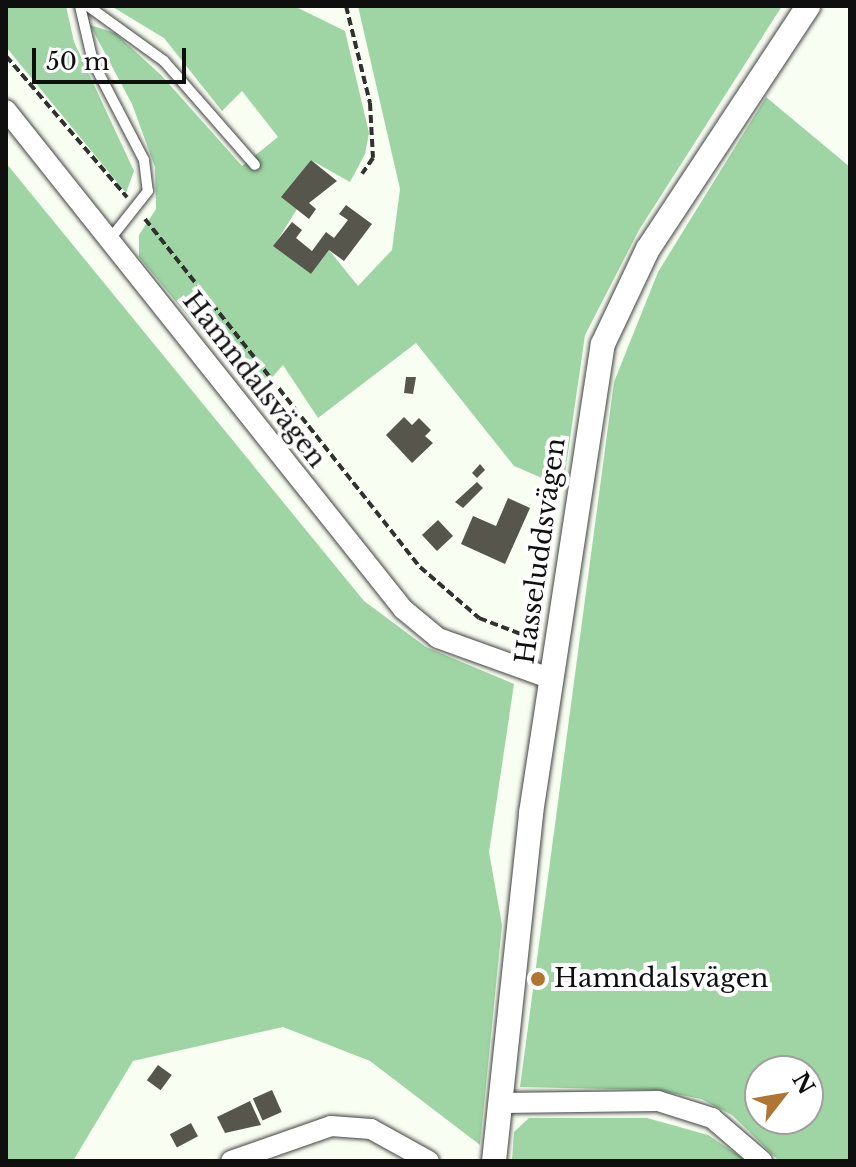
<!DOCTYPE html>
<meta charset="utf-8">
<style>
body{margin:0}
#map{position:relative;width:856px;height:1167px;overflow:hidden;background:#f9fef2;font-family:"Libre Baskerville",serif}
div>[style]{position:absolute}
[style*='--x']{left:calc(var(--x)*1px);top:calc(var(--y)*1px);width:calc(var(--w)*1px);rotate:calc(var(--a)*1deg)}
.forest>*{inset:0;background:#9fd5a4}
.building>*{inset:0;background:#56564c;transform-origin:0 0}
.path>*{height:4px;margin-top:-2px;transform-origin:0;background:repeating-linear-gradient(90deg,#313131 0 8px,transparent 0 12px)}
.roads{filter:drop-shadow(0 0 2px #424242) drop-shadow(0 0 2px #424242)}
.service>*{height:10px;margin:-5px;padding:0 5px;transform-origin:5px;border-radius:5px;background:#fff}
.minor>*{height:20px;margin:-10px;padding:0 10px;transform-origin:10px;border-radius:10px;background:#fff}
.tertiary>*{height:24px;margin:-12px;padding:0 12px;transform-origin:12px;border-radius:12px;background:#fff}
.dots>*{width:22px;height:22px;translate:-50% -50%;box-sizing:border-box;border:4px solid #fff;border-radius:50%}
span{translate:-50% -50%;white-space:nowrap;text-align:center;line-height:1.15;-webkit-text-stroke:8px #fff;paint-order:stroke}
.street-label{font-size:26px;color:#0f0f0f}
.poi-label{font-size:26px;color:#0f0f0f}
.left{translate:0 -50%;text-align:left}
.frame{position:absolute;inset:0;border:8px solid #0f0f0f;pointer-events:none}
.north{position:absolute;left:744px;top:1055px;width:80px;height:80px;box-sizing:border-box;background:#fff;border:2px solid #9f9f9f;border-radius:50%;rotate:59deg;font-size:22px;font-weight:700;line-height:32px;text-align:center;color:#0f0f0f}
.north::after{content:'';display:block;margin:auto;width:28px;height:36px;background:#b27433;clip-path:polygon(50% 0,100% 100%,50% 72%,0 100%)}
.scale{position:absolute;left:32px;top:48px;width:154px;height:36px;box-sizing:border-box;border:4px solid #0f0f0f;border-top:0;padding-left:10px;font-size:24px;line-height:28px;white-space:nowrap;color:#0f0f0f;-webkit-text-stroke:6px #fff;paint-order:stroke}
</style>
<div id="map">
<div class="forest">
<i style="clip-path:polygon(6px 6px,66px 6px,74px 42px,134px 171px,126px 193px,6px 47px)"></i>
<i style="clip-path:polygon(111px 6px,294px 6px,345px 31px,369px 133px,365px 154px,350px 182px,311px 160px,282px 197px,297px 209px,274px 246px,311px 274px,329px 250px,358px 286px,392px 250px,400px 189px,358px 6px,782px 6px,639px 230px,585px 335px,563px 487px,514px 466px,416px 343px,318px 418px,283px 365px,255px 397px,139px 257px,139px 235px,156px 209px,155px 167px,132px 104px,90px 25px,115px 33px,161px 75px,242px 166px,278px 137px,242px 91px,222px 111px,164px 38px)"></i>
<i style="clip-path:polygon(evenodd,766px 97px,850px 167px,850px 1161px,779px 1161px,732px 1115px,701px 1099px,656px 1090px,520px 1087px,614px 382px,658px 272px,766px 97px,760px 1071px,808px 1071px,808px 1119px,760px 1119px,760px 1071px)"></i>
<i style="clip-path:polygon(6px 163px,364px 601px,426px 647px,514px 684px,489px 852px,502px 925px,480px 1145px,370px 1061px,283px 1027px,133px 1061px,73px 1161px,6px 1161px)"></i>
<i style="clip-path:polygon(529px 1118px,647px 1118px,708px 1135px,747px 1161px,512px 1161px,514px 1132px)"></i>
</div>
<div class="building">
<i style="clip-path:polygon(311px 160px,337px 181px,309px 203px,316px 209px,309px 219px,281px 197px)"></i>
<i style="clip-path:polygon(346px 205px,372px 224px,344px 261px,329px 250px,311px 274px,273px 246px,292px 222px,302px 230px,296px 238px,312px 251px,326px 232px,334px 238px,348px 220px,339px 214px)"></i>
<i style="clip-path:polygon(406px 377px,416px 377px,413px 394px,404px 393px)"></i>
<i style="clip-path:polygon(404px 417px,412px 425px,419px 418px,431px 430px,425px 436px,433px 443px,412px 463px,386px 435px)"></i>
<i style="clip-path:polygon(480px 464px,485px 470px,477px 478px,472px 473px)"></i>
<i style="clip-path:polygon(477px 482px,483px 488px,463px 508px,455px 502px)"></i>
<i style="clip-path:polygon(508px 498px,530px 508px,505px 564px,461px 544px,473px 516px,496px 526px)"></i>
<i style="left:438px;top:520px;width:22px;height:22px;rotate:47deg"></i>
<i style="left:158px;top:1065px;width:17px;height:19px;rotate:36deg"></i>
<i style="left:272px;top:1090px;width:24px;height:21px;rotate:66deg"></i>
<i style="clip-path:polygon(250px 1101px,261px 1125px,225px 1133px,217px 1117px)"></i>
<i style="left:191px;top:1123px;width:15px;height:24px;rotate:62deg"></i>
</div>
<div class="path">
<i style="--x:346;--y:6;--w:100;--a:76.1"></i>
<i style="--x:370;--y:103;--w:55;--a:86.9"></i>
<i style="--x:373;--y:158;--w:19;--a:125"></i>
<i style="--x:6;--y:56;--w:186;--a:49.4"></i>
<i style="--x:145;--y:219;--w:444;--a:51.7"></i>
<i style="--x:420;--y:567;--w:78;--a:40.8"></i>
<i style="--x:479;--y:618;--w:59;--a:20.9"></i>
</div>
<div class="roads">
<div class="service">
<i style="--x:80;--y:6;--w:57;--a:76.9"></i>
<i style="--x:93;--y:62;--w:110;--a:62.5"></i>
<i style="--x:144;--y:160;--w:31;--a:83"></i>
<i style="--x:148;--y:191;--w:61;--a:128.4"></i>
<i style="--x:88;--y:6;--w:94;--a:35.9"></i>
<i style="--x:164;--y:61;--w:138;--a:48.8"></i>
</div>
<div class="minor">
<i style="--x:6;--y:110;--w:638;--a:51.49"></i>
<i style="--x:403;--y:609;--w:45;--a:39.6"></i>
<i style="--x:438;--y:638;--w:121;--a:19.8"></i>
<i style="--x:501;--y:1103;--w:157;--a:-0.7"></i>
<i style="--x:658;--y:1101;--w:57;--a:17.5"></i>
<i style="--x:712;--y:1118;--w:66;--a:40.7"></i>
<i style="--x:231;--y:1161;--w:106;--a:-19.3"></i>
<i style="--x:331;--y:1126;--w:40;--a:4.3"></i>
<i style="--x:371;--y:1129;--w:66;--a:28.9"></i>
</div>
<div class="tertiary">
<i style="--x:494;--y:1161;--w:350;--a:-83.9"></i>
<i style="--x:531;--y:813;--w:474;--a:-81.3"></i>
<i style="--x:603;--y:344;--w:105;--a:-64.7"></i>
<i style="--x:648;--y:249;--w:291;--a:-56.6"></i>
</div>
</div>
<div class="dots">
<i style="left:538px;top:979px;background:#b27433"></i>
</div>
<div class="street-label">
<span style="left:254px;top:380px;rotate:52deg">Hamndalsvägen</span>
<span style="left:541px;top:551px;rotate:-82deg">Hasseluddsvägen</span>
</div>
<div class="poi-label">
<span class="left" style="left:554px;top:979px">Hamndalsvägen</span>
</div>
<div class="frame"></div>
<div class="north">N</div>
<div class="scale">50 m</div>
</div>
